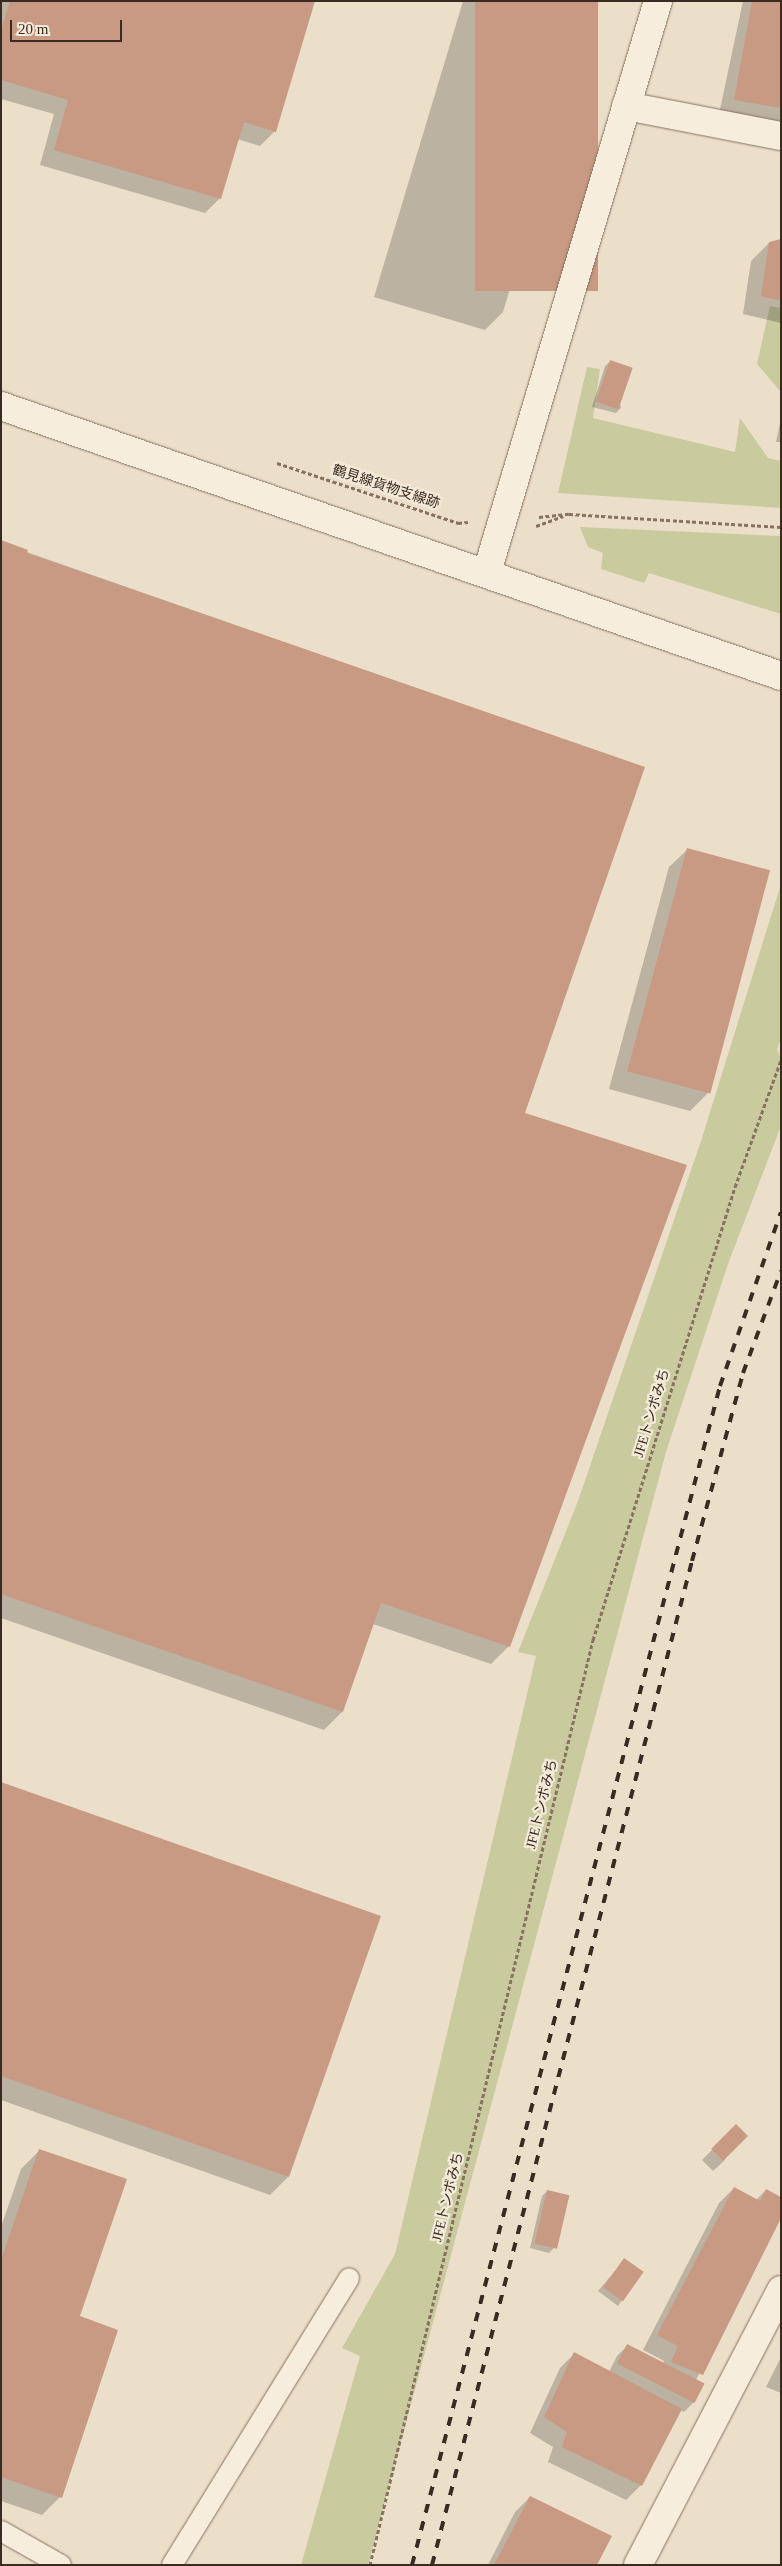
<!DOCTYPE html>
<meta charset="utf-8">
<style>
body{margin:0}
#map{position:relative;width:782px;height:2566px;overflow:hidden;background:#ecdfca;font-family:"Times New Roman","Noto Sans JP",serif}
div>[style]{position:absolute}
[style*='--x']{left:calc(var(--x)*1px);top:calc(var(--y)*1px);width:calc(var(--w)*1px);rotate:calc(var(--a)*1deg)}
.green>*{inset:0;background:#c9ca9e}
.shadow>*{inset:0;background:#0003}
.building>*{inset:0;background:#c89983;transform-origin:0 0}
.path>*{height:3px;margin-top:-1.5px;transform-origin:0;background:repeating-linear-gradient(90deg,#88715f 0 4px,transparent 0 6.5px)}
.roads{filter:drop-shadow(0 0 1px #88715f) drop-shadow(0 0 1px #88715f)}
.lane>*{height:20px;margin:-10px;padding:0 10px;transform-origin:10px;border-radius:10px;background:#f7eddd}
.secondary>*{height:28px;margin:-14px;padding:0 14px;transform-origin:14px;border-radius:14px;background:#f7eddd}
.rail>*{height:4px;margin-top:-2px;transform-origin:0;background:repeating-linear-gradient(90deg,#3a2b22 0 9px,transparent 0 18px)}
span{translate:-50% -50%;white-space:nowrap;text-align:center;line-height:1.15;-webkit-text-stroke:4.5px #f4ead9;paint-order:stroke}
.street-label{font-size:14px;color:#3a2b22}
.frame{position:absolute;inset:0;border:2px solid #3a2b22;pointer-events:none}
.scale{position:absolute;left:10px;top:20px;width:112px;height:22px;box-sizing:border-box;border:2px solid #3a2b22;border-top:0;padding-left:6px;font-size:15px;line-height:18px;white-space:nowrap;color:#3a2b22;-webkit-text-stroke:4px #f4ead9;paint-order:stroke}
</style>
<div id="map">
<div class="green">
<i style="clip-path:polygon(770px 306px,781px 308px,781px 392px,757px 364px)"></i>
<i style="clip-path:polygon(587px 367px,600px 369px,593px 418px,735px 452px,740px 418px,768px 458px,781px 461px,781px 508px,558px 493px)"></i>
<i style="clip-path:polygon(580px 527px,781px 536px,781px 614px,649px 573px,644px 583px,601px 569px,603px 553px,588px 547px)"></i>
<i style="clip-path:polygon(781px 884px,781px 1039px,777px 1049px,781px 1058px,781px 1126px,728px 1264px,666px 1452px,368px 2565px,301px 2565px,360px 2356px,342px 2348px,395px 2254px,536px 1656px,518px 1652px,578px 1501px,701px 1141px)"></i>
</div>
<div class="shadow">
<i style="clip-path:polygon(1px 1px,313px 1px,275px 131px,260px 146px,237px 139px,220px 198px,205px 213px,40px 165px,54px 114px,1px 99px)"></i>
<i style="clip-path:polygon(463px 1px,597px 1px,503px 312px,485px 330px,374px 297px)"></i>
<i style="clip-path:polygon(743px 1px,781px 1px,781px 126px,719px 114px)"></i>
<i style="clip-path:polygon(781px 240px,781px 323px,743px 314px,751px 261px,769px 243px)"></i>
<i style="clip-path:polygon(611px 361px,621px 408px,616px 413px,592px 407px,605px 366px)"></i>
<i style="clip-path:polygon(781px 418px,781px 442px,776px 442px)"></i>
<i style="clip-path:polygon(1px 543px,644px 768px,524px 1114px,509px 1646px,491px 1664px,373px 1624px,342px 1712px,324px 1730px,1px 1618px)"></i>
<i style="clip-path:polygon(688px 849px,708px 1093px,690px 1111px,609px 1089px,669px 867px)"></i>
<i style="clip-path:polygon(1px 1784px,288px 2177px,270px 2195px,1px 2100px)"></i>
<i style="clip-path:polygon(736px 2126px,724px 2161px,713px 2171px,702px 2160px)"></i>
<i style="clip-path:polygon(39px 2151px,78px 2317px,60px 2497px,42px 2515px,1px 2501px,1px 2227px,21px 2169px)"></i>
<i style="clip-path:polygon(734px 2188px,756px 2200px,766px 2190px,781px 2215px,696px 2380px,694px 2402px,684px 2412px,680px 2410px,641px 2485px,626px 2500px,548px 2462px,553px 2447px,530px 2433px,560px 2368px,574px 2354px,609px 2372px,617px 2356px,627px 2346px,663px 2364px,664px 2361px,643px 2350px,719px 2203px)"></i>
<i style="clip-path:polygon(547px 2191px,567px 2196px,554px 2248px,549px 2253px,530px 2248px,542px 2196px)"></i>
<i style="clip-path:polygon(624px 2260px,642px 2272px,618px 2306px,598px 2291px)"></i>
<i style="clip-path:polygon(781px 2357px,781px 2393px,766px 2387px)"></i>
<i style="clip-path:polygon(530px 2497px,596px 2565px,488px 2565px,515px 2512px)"></i>
</div>
<div class="building">
<i style="clip-path:polygon(10px 1px,315px 1px,276px 132px,244px 122px,221px 199px,54px 150px,68px 100px,1px 80px,1px 31px)"></i>
<i style="left:475px;top:1px;width:123px;height:290px"></i>
<i style="clip-path:polygon(752px 1px,781px 1px,781px 108px,734px 100px)"></i>
<i style="clip-path:polygon(781px 239px,781px 301px,761px 296px,769px 242px)"></i>
<i style="left:610px;top:360px;width:24px;height:44px;rotate:19deg"></i>
<i style="clip-path:polygon(1px 540px,28px 550px,27px 553px,645px 767px,525px 1113px,687px 1165px,510px 1647px,381px 1603px,343px 1712px,1px 1594px)"></i>
<i style="left:687px;top:848px;width:86px;height:231px;rotate:15deg"></i>
<i style="clip-path:polygon(1px 1782px,381px 1916px,289px 2177px,1px 2076px)"></i>
<i style="left:736px;top:2124px;width:17px;height:35px;rotate:45deg"></i>
<i style="clip-path:polygon(39px 2149px,127px 2179px,80px 2316px,118px 2330px,62px 2498px,1px 2477px,1px 2260px)"></i>
<i style="clip-path:polygon(734px 2187px,760px 2201px,766px 2189px,781px 2197px,781px 2218px,703px 2375px,671px 2362px,678px 2346px,657px 2335px)"></i>
<i style="left:547px;top:2190px;width:23px;height:55px;rotate:13deg"></i>
<i style="left:624px;top:2258px;width:24px;height:36px;rotate:35deg"></i>
<i style="left:627px;top:2344px;width:87px;height:22px;rotate:27deg"></i>
<i style="clip-path:polygon(574px 2352px,682px 2409px,642px 2486px,562px 2447px,567px 2432px,544px 2417px)"></i>
<i style="clip-path:polygon(530px 2496px,612px 2536px,597px 2565px,494px 2565px)"></i>
</div>
<div class="path">
<i style="--x:277;--y:463;--w:191;--a:18.3"></i>
<i style="--x:458;--y:523;--w:10;--a:-6"></i>
<i style="--x:539;--y:517;--w:30;--a:-6"></i>
<i style="--x:569;--y:514;--w:212;--a:3.5"></i>
<i style="--x:536;--y:526;--w:29;--a:-20"></i>
<i style="--x:370;--y:2565;--w:952;--a:-76.45"></i>
<i style="--x:593;--y:1640;--w:475;--a:-72.6"></i>
<i style="--x:735;--y:1187;--w:135;--a:-70.1"></i>
</div>
<div class="roads">
<div class="lane">
<i style="--x:1;--y:2531;--w:69;--a:29.5"></i>
<i style="--x:172;--y:2565;--w:337;--a:-58.3"></i>
</div>
<div class="secondary">
<i style="--x:626;--y:106;--w:158;--a:11"></i>
<i style="--x:1;--y:406;--w:825;--a:19.09"></i>
<i style="--x:487;--y:572;--w:596;--a:-73.33"></i>
<i style="--x:638;--y:2565;--w:310;--a:-62.5"></i>
</div>
</div>
<div class="rail">
<i style="--x:412;--y:2565;--w:1219;--a:-75.36"></i>
<i style="--x:720;--y:1386;--w:184;--a:-70.7"></i>
<i style="--x:432;--y:2565;--w:1037;--a:-75.48"></i>
<i style="--x:692;--y:1561;--w:195;--a:-74.8"></i>
<i style="--x:743;--y:1373;--w:109;--a:-69.6"></i>
</div>
<div class="street-label">
<span style="left:386px;top:487px;rotate:18deg">鶴見線貨物支線跡</span>
<span style="left:652px;top:1413px;rotate:-73deg">JFEトンボみち</span>
<span style="left:542px;top:1804px;rotate:-76deg">JFEトンボみち</span>
<span style="left:448px;top:2197px;rotate:-76deg">JFEトンボみち</span>
</div>
<div class="frame"></div>
<div class="scale">20 m</div>
</div>
